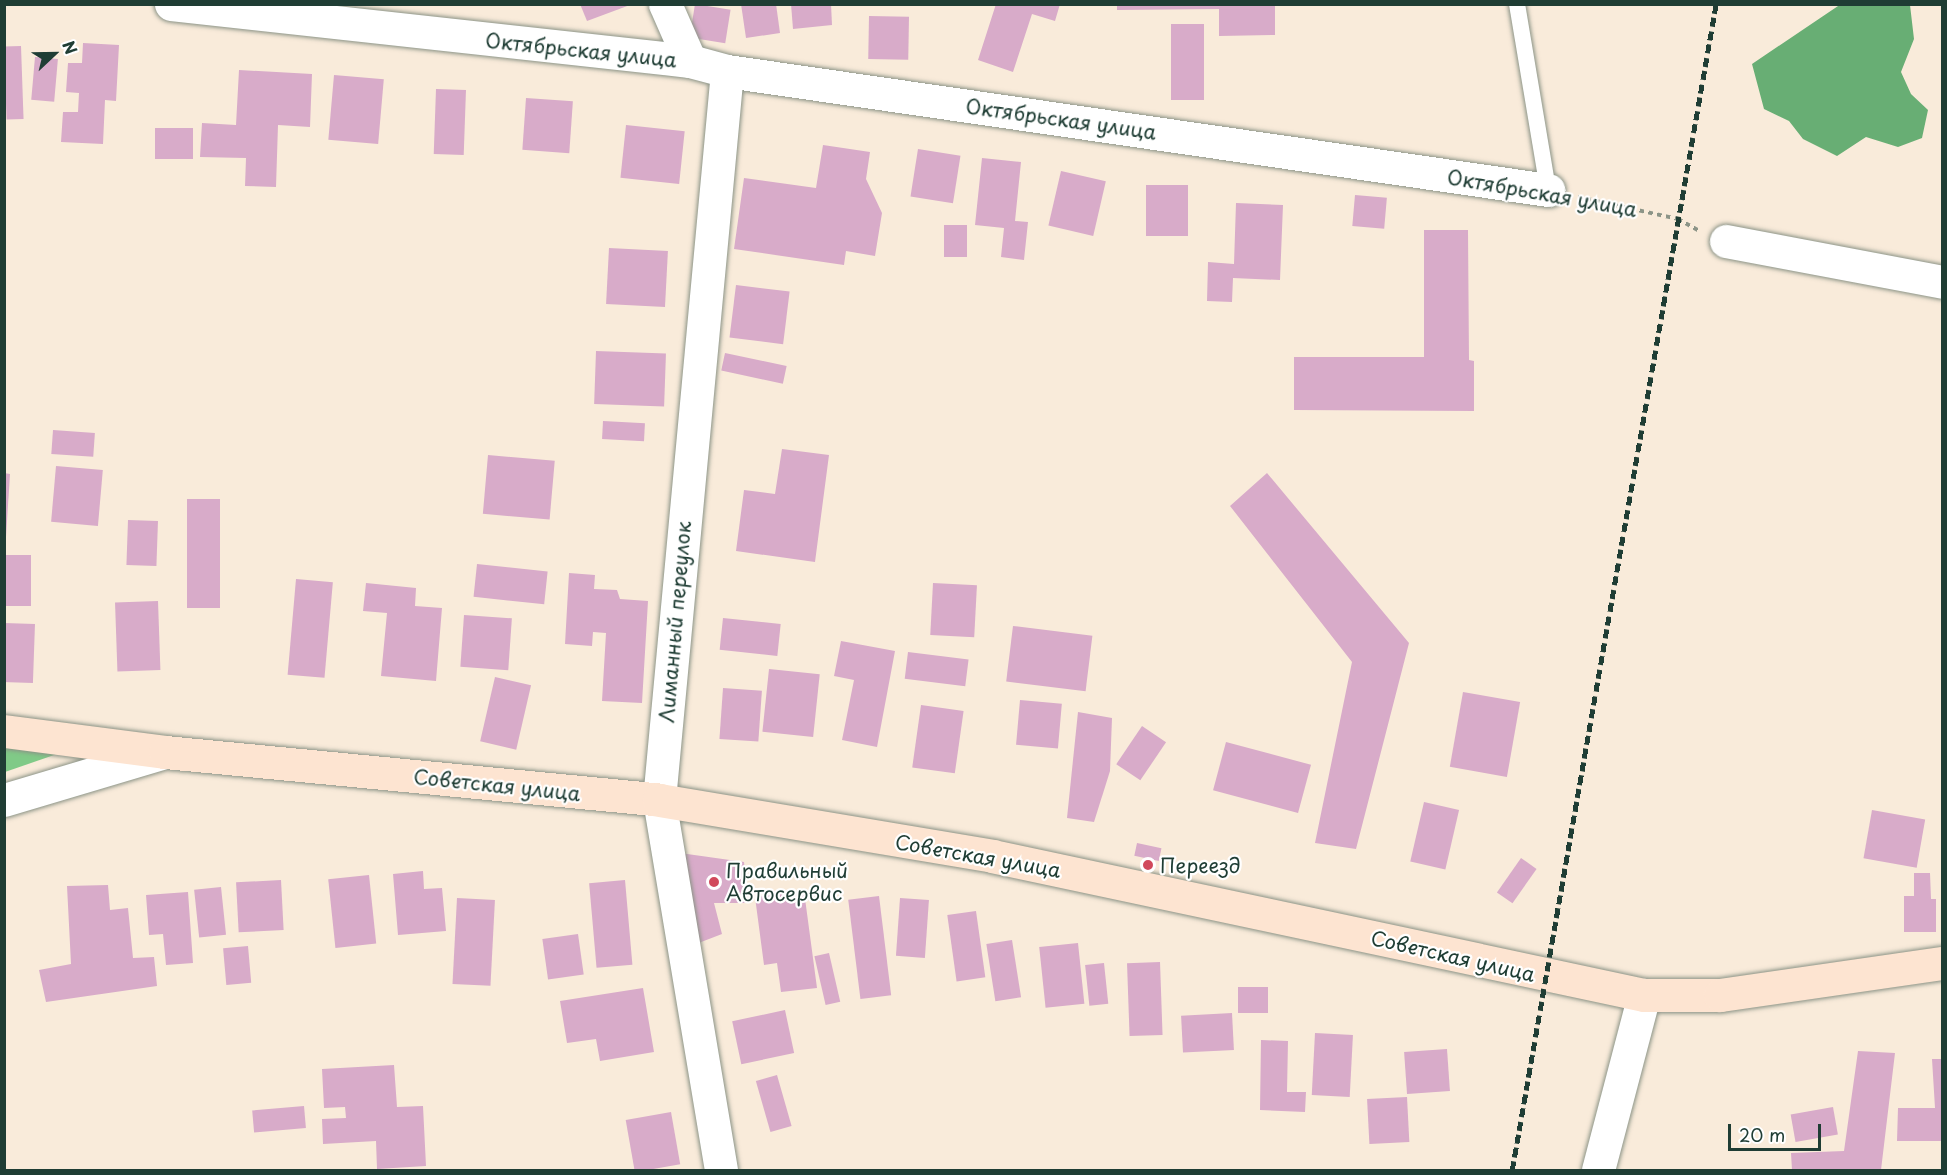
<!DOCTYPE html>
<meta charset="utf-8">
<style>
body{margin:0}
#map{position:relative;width:1947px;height:1175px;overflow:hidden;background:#f9ebda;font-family:"Playpen Sans",sans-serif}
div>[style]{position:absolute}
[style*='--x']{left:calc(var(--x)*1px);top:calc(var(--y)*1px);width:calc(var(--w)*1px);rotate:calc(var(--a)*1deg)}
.green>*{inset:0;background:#80ca87}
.forest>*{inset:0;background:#68ae74}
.building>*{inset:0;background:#d8abc9;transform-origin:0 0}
.path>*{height:4px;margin-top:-2px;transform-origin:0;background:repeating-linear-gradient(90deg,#8c9487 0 4.5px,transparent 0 9px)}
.roads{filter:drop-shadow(0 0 2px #8c9487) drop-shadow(0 0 2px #8c9487)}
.lane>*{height:16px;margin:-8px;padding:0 8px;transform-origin:8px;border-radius:8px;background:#fff}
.street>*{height:33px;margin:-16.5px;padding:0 16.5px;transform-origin:16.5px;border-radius:16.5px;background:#fff}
.secondary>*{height:33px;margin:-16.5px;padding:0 16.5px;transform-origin:16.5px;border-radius:16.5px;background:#fde4d1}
.rail>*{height:4.5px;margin-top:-2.25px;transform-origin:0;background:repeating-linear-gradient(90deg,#1f3d34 0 9px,transparent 0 13.5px)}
.dots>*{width:16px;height:16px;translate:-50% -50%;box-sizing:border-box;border:3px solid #fff;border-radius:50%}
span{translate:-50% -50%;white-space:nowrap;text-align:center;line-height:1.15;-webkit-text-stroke:4.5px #fff;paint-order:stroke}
.street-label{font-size:20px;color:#1f3d34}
.poi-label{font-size:20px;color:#1f3d34}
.left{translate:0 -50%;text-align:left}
.frame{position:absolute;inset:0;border:6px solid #1f3d34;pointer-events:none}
.north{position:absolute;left:24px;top:24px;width:60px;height:60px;-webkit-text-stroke:4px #fff;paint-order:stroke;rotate:68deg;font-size:16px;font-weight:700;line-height:24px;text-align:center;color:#1f3d34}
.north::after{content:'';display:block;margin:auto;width:21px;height:27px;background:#1f3d34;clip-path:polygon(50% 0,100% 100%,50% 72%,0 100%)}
.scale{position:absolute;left:1728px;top:1124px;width:93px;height:27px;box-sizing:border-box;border:3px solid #1f3d34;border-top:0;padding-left:8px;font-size:18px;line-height:21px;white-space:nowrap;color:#1f3d34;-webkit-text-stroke:4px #fff;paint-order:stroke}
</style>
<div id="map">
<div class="green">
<i style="clip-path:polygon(5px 747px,57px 754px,5px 772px)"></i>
</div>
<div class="forest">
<i style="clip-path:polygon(1841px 4px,1910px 5px,1914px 39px,1901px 72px,1911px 94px,1928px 110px,1922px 138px,1898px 147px,1866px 137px,1837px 156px,1803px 139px,1789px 121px,1764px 109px,1752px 64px)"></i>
</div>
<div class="building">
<i style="clip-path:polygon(580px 4px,630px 4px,630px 5px,587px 21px)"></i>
<i style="left:695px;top:4px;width:36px;height:34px;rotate:9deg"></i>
<i style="clip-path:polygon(741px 4px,776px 4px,780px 33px,746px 38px)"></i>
<i style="clip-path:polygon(791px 4px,831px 4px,832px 25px,793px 29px)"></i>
<i style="clip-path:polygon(996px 4px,1060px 4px,1055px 21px,1032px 14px,1013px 72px,978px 60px)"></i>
<i style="clip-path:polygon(1117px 4px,1275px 4px,1275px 35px,1219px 36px,1219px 9px,1117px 10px)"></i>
<i style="left:869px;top:16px;width:40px;height:43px;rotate:1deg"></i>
<i style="left:1171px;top:24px;width:33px;height:76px"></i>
<i style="clip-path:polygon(83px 43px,119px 45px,116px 101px,105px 100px,103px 144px,61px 142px,63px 112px,78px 112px,79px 93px,66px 92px,68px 63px,82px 63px)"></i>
<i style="left:21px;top:46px;width:73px;height:17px;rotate:88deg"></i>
<i style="left:35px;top:57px;width:23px;height:43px;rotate:5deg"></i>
<i style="clip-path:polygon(239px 70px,312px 74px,310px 127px,278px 125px,276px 187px,245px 186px,246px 158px,200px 157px,202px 123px,236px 125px)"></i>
<i style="left:334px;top:75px;width:50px;height:65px;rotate:5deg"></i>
<i style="left:436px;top:89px;width:30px;height:65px;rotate:2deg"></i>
<i style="left:526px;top:98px;width:47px;height:52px;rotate:4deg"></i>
<i style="left:626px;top:125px;width:59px;height:53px;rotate:6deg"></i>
<i style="left:155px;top:128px;width:38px;height:31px"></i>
<i style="clip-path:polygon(823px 145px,870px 152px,866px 179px,882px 213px,875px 256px,846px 251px,844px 265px,734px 249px,744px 178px,816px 188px)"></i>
<i style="left:918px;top:149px;width:43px;height:48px;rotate:9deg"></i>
<i style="clip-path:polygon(982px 158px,1021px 162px,1015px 221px,1028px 222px,1024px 260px,1001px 257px,1004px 228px,975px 225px)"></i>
<i style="left:1061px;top:171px;width:46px;height:56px;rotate:13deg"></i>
<i style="left:1146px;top:185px;width:42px;height:51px"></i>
<i style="left:1355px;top:195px;width:32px;height:31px;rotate:5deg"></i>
<i style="clip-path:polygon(1236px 203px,1283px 205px,1280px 280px,1233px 278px,1232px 302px,1207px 301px,1208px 262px,1234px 264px)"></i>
<i style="left:967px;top:225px;width:32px;height:23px;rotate:90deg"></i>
<i style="clip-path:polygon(1424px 230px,1468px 230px,1469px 360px,1474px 361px,1474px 411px,1294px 410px,1294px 357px,1424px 357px)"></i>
<i style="left:609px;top:248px;width:59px;height:56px;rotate:3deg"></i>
<i style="left:736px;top:285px;width:54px;height:53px;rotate:7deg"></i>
<i style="left:596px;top:351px;width:70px;height:53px;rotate:2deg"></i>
<i style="left:725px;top:353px;width:63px;height:18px;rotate:12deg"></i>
<i style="left:603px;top:421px;width:42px;height:18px;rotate:3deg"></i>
<i style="left:53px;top:430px;width:42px;height:24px;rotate:4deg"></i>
<i style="clip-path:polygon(782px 449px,829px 455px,815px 562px,736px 551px,744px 490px,775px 494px)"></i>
<i style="left:488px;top:455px;width:67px;height:59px;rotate:5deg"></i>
<i style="left:56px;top:466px;width:47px;height:56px;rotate:5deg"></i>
<i style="clip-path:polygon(4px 473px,10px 474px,6px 537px,4px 537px)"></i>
<i style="clip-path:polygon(1267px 473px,1409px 643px,1356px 849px,1315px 843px,1352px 662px,1230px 506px)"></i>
<i style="left:187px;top:499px;width:33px;height:109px"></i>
<i style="left:128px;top:520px;width:30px;height:45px;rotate:2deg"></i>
<i style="left:4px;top:555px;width:27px;height:51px"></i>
<i style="left:477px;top:564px;width:71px;height:33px;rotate:6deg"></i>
<i style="clip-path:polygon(569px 573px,595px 575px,594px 589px,617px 590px,620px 599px,648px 601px,642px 703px,602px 701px,606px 633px,593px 632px,592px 646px,565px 644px)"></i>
<i style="left:296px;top:579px;width:37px;height:96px;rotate:5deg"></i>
<i style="clip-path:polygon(366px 583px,416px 588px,415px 606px,442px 608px,436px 681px,381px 676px,387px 613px,363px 611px)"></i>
<i style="left:933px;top:583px;width:44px;height:52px;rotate:3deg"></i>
<i style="left:158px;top:601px;width:69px;height:43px;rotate:88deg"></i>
<i style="left:464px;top:615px;width:48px;height:52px;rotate:4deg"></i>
<i style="left:723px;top:618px;width:58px;height:32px;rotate:6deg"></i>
<i style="left:4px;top:623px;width:31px;height:59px;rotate:2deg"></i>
<i style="left:1013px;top:626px;width:80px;height:56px;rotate:7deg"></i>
<i style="clip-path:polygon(841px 641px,895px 651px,877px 747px,842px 740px,854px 680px,834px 676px)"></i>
<i style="left:908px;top:652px;width:61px;height:27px;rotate:7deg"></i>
<i style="left:769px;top:669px;width:51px;height:63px;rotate:6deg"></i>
<i style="left:495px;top:677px;width:37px;height:66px;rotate:13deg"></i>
<i style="left:723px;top:688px;width:39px;height:51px;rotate:4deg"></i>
<i style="left:1463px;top:692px;width:58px;height:76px;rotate:10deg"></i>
<i style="left:1020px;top:700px;width:42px;height:45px;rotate:5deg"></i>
<i style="left:921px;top:705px;width:43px;height:63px;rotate:8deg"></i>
<i style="clip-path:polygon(1078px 712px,1112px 718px,1110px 771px,1094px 822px,1067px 818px)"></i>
<i style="left:1142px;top:726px;width:29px;height:46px;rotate:34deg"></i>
<i style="left:1226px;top:742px;width:88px;height:50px;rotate:15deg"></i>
<i style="left:1424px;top:802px;width:36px;height:61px;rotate:13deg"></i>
<i style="left:1872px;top:810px;width:54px;height:49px;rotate:10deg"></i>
<i style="left:1137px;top:843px;width:25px;height:13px;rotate:12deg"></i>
<i style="clip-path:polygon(673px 852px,744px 862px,748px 903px,714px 903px,722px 934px,696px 944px)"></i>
<i style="left:1521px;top:858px;width:19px;height:42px;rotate:35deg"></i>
<i style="clip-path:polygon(423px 871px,424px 889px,442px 888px,446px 931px,398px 935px,393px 874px)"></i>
<i style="clip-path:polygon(1914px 873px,1930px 873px,1931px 899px,1936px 899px,1936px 932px,1904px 932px,1904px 896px,1914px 896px)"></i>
<i style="left:369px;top:875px;width:69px;height:41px;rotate:84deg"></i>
<i style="left:281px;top:880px;width:50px;height:45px;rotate:87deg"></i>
<i style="left:625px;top:880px;width:85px;height:36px;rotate:85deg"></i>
<i style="clip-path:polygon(108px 885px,110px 910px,128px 908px,133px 958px,154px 957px,157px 986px,46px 1002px,39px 970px,71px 964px,67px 886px)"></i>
<i style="left:221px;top:887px;width:48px;height:27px;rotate:84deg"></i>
<i style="clip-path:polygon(804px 891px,817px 988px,781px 992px,777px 963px,764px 965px,755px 897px)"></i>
<i style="clip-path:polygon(188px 892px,193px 963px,166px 965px,163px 934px,149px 935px,146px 895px)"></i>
<i style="left:879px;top:896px;width:100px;height:31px;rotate:83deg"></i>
<i style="left:457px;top:898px;width:38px;height:86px;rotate:3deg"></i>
<i style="left:900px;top:898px;width:29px;height:58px;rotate:4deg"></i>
<i style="left:976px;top:911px;width:67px;height:29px;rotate:82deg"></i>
<i style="left:578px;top:934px;width:41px;height:36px;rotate:82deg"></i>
<i style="left:1012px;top:940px;width:58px;height:26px;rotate:81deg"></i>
<i style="left:1078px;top:943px;width:61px;height:39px;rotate:84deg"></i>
<i style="left:248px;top:946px;width:37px;height:25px;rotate:85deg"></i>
<i style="left:829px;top:953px;width:50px;height:15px;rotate:77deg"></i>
<i style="left:1160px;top:962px;width:73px;height:33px;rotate:88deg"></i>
<i style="left:1104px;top:963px;width:41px;height:19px;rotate:84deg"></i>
<i style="left:1238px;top:987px;width:30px;height:26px"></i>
<i style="clip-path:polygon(643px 988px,654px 1052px,600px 1061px,596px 1039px,567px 1043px,560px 1001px)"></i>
<i style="left:785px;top:1010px;width:44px;height:54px;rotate:78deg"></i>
<i style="left:1232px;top:1013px;width:37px;height:51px;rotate:87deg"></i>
<i style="left:1315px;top:1033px;width:38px;height:62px;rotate:3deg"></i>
<i style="clip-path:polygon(1261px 1040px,1288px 1041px,1287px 1092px,1306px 1092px,1305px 1112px,1260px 1110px)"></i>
<i style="left:1447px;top:1049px;width:42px;height:43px;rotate:86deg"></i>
<i style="clip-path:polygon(1858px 1051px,1895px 1053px,1881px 1170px,1792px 1170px,1791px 1153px,1844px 1151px)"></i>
<i style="clip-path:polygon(1932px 1059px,1942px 1059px,1942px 1141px,1897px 1141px,1898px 1108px,1935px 1108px)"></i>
<i style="clip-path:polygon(394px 1065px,397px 1107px,423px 1106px,426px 1166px,377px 1169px,376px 1141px,323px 1144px,322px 1119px,346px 1118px,345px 1107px,324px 1108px,322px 1069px)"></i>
<i style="left:777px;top:1075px;width:53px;height:22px;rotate:74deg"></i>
<i style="left:1407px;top:1097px;width:45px;height:40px;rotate:87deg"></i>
<i style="left:304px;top:1106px;width:22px;height:52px;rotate:85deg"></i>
<i style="left:1833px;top:1107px;width:28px;height:43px;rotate:80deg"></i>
<i style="left:671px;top:1112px;width:53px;height:46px;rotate:80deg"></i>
</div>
<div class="path">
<i style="--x:1578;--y:197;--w:102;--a:12.4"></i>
<i style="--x:1678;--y:219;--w:23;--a:29"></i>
</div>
<div class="roads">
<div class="lane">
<i style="--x:1517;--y:4;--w:189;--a:80.5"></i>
</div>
<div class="street">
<i style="--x:171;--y:4;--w:522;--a:6.27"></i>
<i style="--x:690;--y:61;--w:38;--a:15"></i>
<i style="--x:727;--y:71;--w:830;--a:8.25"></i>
<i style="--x:665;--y:4;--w:62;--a:66.3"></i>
<i style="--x:1726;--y:241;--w:220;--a:10.7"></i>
<i style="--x:4;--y:800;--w:168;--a:-16.6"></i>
<i style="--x:721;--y:1170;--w:375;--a:-99.5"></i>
<i style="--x:659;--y:800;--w:732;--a:-84.67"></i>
<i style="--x:1598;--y:1170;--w:181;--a:-75.3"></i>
</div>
<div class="secondary">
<i style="--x:4;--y:731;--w:162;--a:7.4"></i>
<i style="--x:165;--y:752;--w:496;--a:5.5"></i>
<i style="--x:659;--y:800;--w:338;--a:9.5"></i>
<i style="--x:992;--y:856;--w:667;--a:12.03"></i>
<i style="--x:1644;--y:995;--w:76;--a:0"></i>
<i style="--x:1720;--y:995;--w:224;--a:-8.2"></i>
</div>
</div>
<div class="rail">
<i style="--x:1512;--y:1170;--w:1184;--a:-80.08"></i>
</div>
<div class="dots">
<i style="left:1148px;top:865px;background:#d1495b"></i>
<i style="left:714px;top:882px;background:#d1495b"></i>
</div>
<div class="street-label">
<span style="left:581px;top:50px;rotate:6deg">Октябрьская улица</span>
<span style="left:1061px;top:119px;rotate:8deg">Октябрьская улица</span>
<span style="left:1542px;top:193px;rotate:10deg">Октябрьская улица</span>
<span style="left:675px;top:622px;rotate:-85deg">Лиманный переулок</span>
<span style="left:497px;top:785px;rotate:6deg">Советская улица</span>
<span style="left:978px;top:856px;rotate:10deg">Советская улица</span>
<span style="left:1453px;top:956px;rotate:13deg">Советская улица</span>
</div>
<div class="poi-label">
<span class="left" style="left:1160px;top:865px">Переезд</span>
<span class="left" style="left:726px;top:882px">Правильный<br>Автосервис</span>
</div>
<div class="frame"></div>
<div class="north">N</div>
<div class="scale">20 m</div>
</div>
